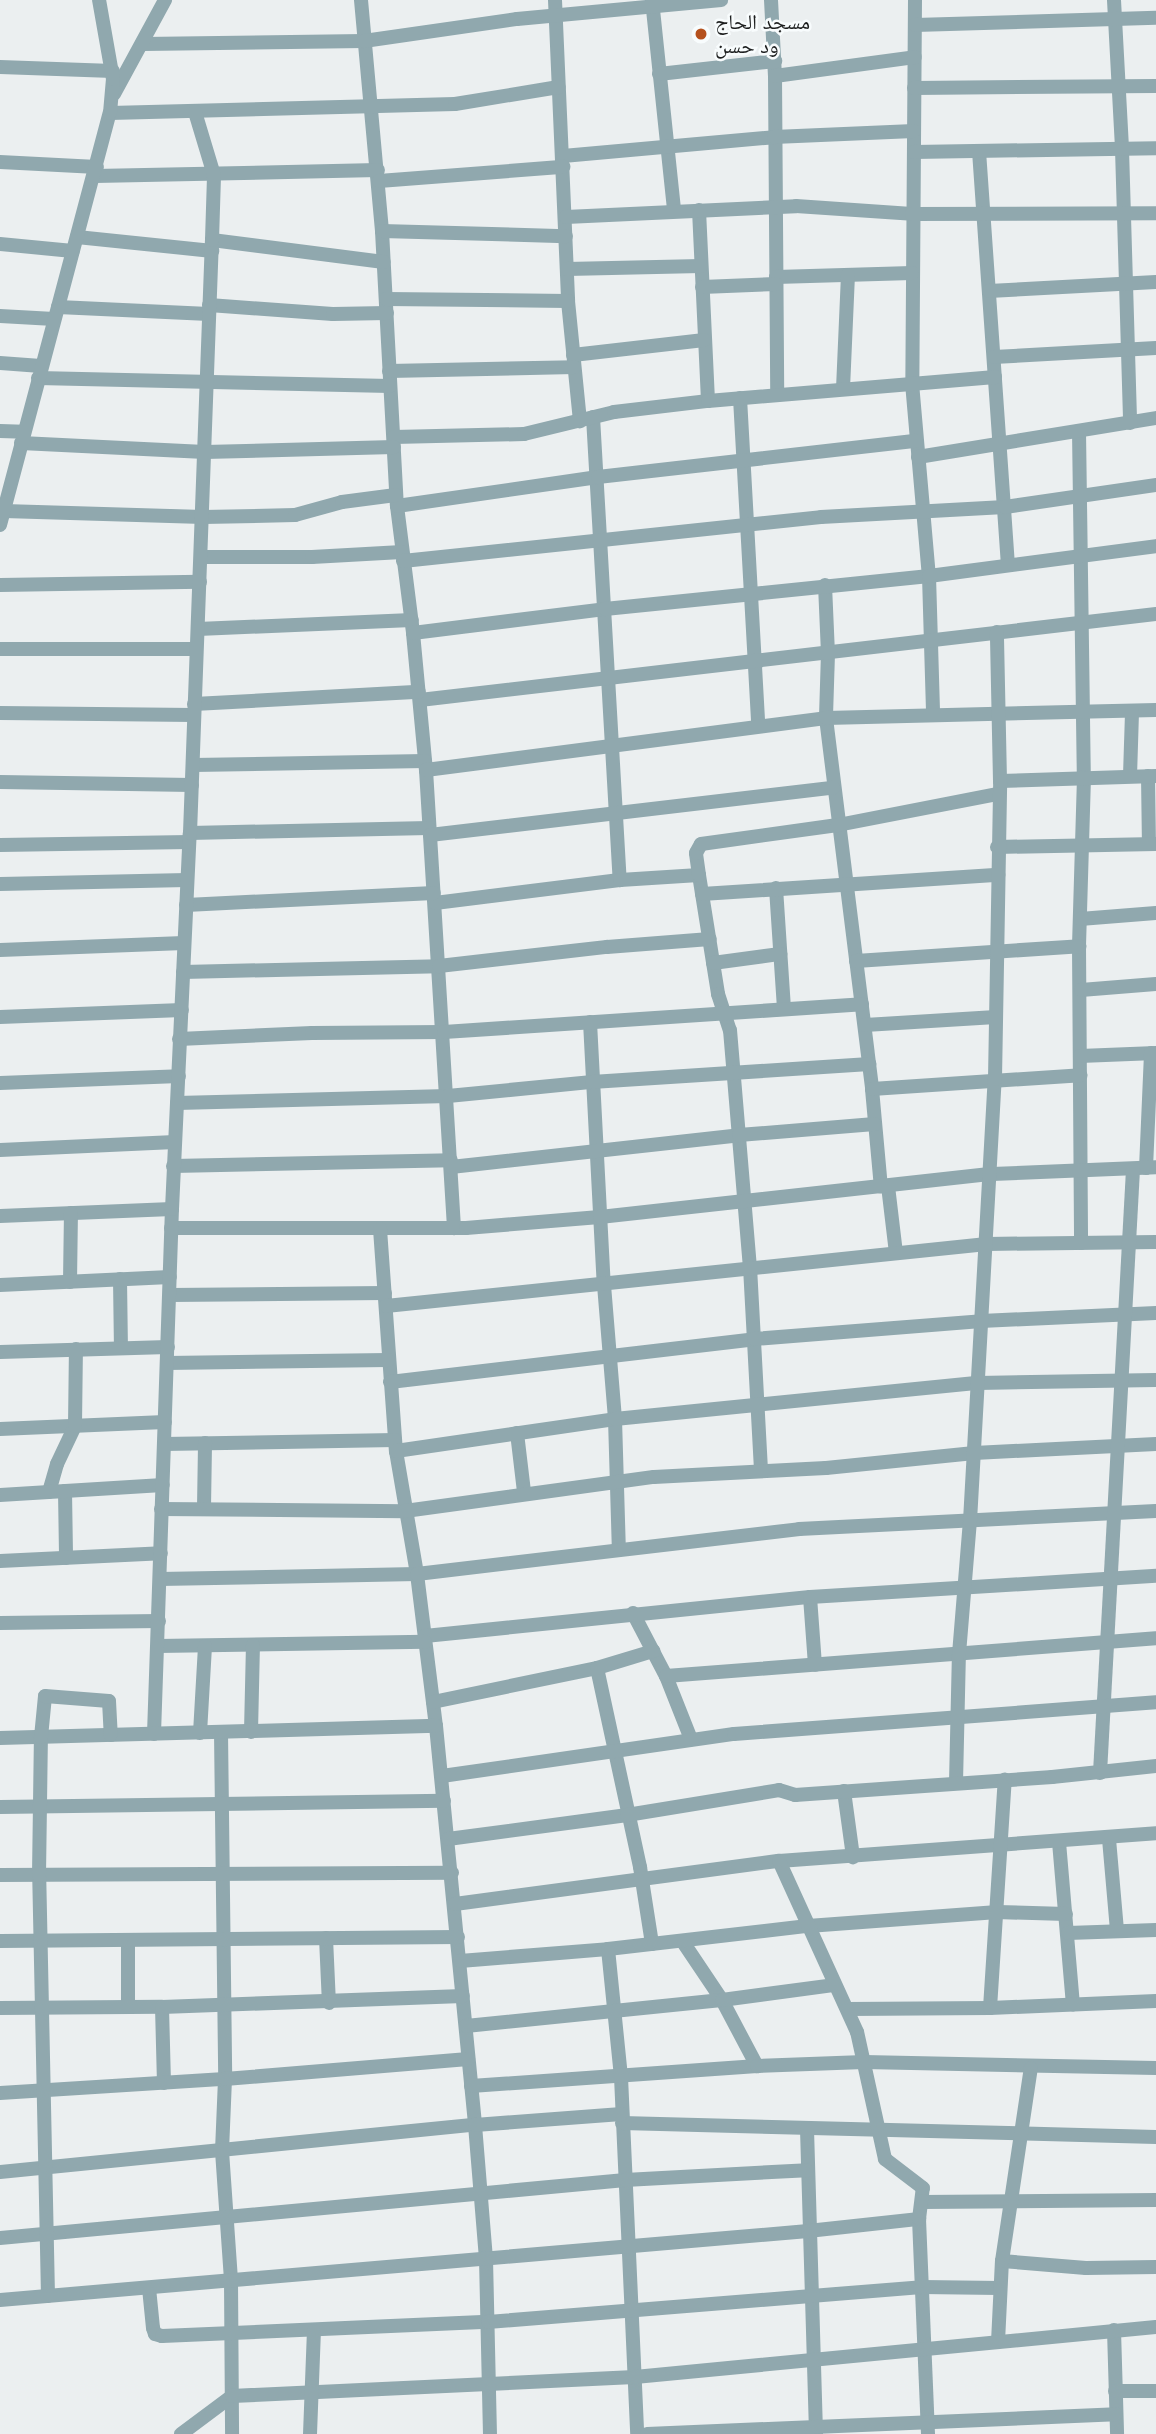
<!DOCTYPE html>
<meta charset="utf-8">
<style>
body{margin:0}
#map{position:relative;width:1156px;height:2434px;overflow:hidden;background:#ebeff0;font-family:"DM Sans","Noto Naskh Arabic",sans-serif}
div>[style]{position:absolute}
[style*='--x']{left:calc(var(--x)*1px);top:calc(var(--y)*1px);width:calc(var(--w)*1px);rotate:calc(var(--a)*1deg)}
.minor>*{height:14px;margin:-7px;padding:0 7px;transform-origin:7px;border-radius:7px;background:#90a8ae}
.dots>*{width:19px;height:19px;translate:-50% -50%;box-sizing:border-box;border:4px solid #f8fcfd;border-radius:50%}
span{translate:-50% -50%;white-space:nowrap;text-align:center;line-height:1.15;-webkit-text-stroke:5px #f8fcfd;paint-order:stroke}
.poi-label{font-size:21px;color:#1d1f1f}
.left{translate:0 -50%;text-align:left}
</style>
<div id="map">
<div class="minor">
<i style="--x:361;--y:0;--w:232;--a:84.8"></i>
<i style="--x:382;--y:231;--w:275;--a:86.9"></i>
<i style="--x:397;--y:506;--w:128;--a:82.8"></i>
<i style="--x:413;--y:633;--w:138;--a:84.6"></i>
<i style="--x:426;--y:770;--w:459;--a:86.5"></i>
<i style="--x:555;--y:0;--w:301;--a:87.5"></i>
<i style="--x:568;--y:301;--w:121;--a:84.3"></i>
<i style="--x:652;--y:0;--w:212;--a:84"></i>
<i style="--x:771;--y:0;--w:76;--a:87"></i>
<i style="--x:775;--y:76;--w:319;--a:89.6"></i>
<i style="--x:915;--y:0;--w:383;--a:90.4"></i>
<i style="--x:912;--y:383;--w:194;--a:85"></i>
<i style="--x:929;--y:576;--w:137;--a:88.3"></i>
<i style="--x:1114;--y:0;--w:149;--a:86.9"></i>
<i style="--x:1122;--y:149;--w:274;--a:88.3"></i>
<i style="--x:915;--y:25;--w:241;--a:-1.7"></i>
<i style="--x:143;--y:44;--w:221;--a:-0.8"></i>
<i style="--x:364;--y:41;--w:155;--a:-8.2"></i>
<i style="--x:517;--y:19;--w:205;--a:-5.3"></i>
<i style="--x:0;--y:67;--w:113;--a:2"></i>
<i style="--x:659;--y:74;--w:117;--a:-6.4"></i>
<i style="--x:775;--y:76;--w:141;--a:-7.7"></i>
<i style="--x:914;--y:88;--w:242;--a:-0.5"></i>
<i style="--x:114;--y:94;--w:107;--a:-61.5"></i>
<i style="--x:110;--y:113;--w:345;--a:-1.5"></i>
<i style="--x:455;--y:104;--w:105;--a:-9.3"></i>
<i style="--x:979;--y:151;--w:415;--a:86"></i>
<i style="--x:914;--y:152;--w:242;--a:-0.9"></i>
<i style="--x:563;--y:156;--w:212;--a:-5.1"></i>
<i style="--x:774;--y:137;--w:140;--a:-2.5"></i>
<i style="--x:0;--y:162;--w:97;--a:3"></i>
<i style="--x:95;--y:176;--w:283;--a:-1.2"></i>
<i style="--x:379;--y:181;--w:185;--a:-4.4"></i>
<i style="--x:699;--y:210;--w:191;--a:87.3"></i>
<i style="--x:566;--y:217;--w:230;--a:-2.7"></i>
<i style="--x:796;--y:206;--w:116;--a:3.9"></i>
<i style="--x:912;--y:214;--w:244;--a:-0.2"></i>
<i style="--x:382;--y:231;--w:184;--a:1.6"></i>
<i style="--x:77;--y:237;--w:136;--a:5.9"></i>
<i style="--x:212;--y:240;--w:173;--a:7.3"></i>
<i style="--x:0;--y:244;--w:73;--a:5.5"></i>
<i style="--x:567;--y:269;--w:134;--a:-1.3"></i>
<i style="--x:776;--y:277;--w:136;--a:-1.7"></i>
<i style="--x:702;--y:287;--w:74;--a:-2.3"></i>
<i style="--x:989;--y:291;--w:167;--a:-3.1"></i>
<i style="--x:386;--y:299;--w:182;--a:0.6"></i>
<i style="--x:209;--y:305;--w:124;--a:4.2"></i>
<i style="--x:333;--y:314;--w:54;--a:-1.1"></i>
<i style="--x:58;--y:307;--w:151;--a:2.7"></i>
<i style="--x:0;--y:316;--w:54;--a:3.2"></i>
<i style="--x:573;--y:355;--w:132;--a:-6.5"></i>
<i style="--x:994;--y:357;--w:162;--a:-3.2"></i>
<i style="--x:0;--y:363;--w:41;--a:4.2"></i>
<i style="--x:389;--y:371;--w:185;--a:-1.2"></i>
<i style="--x:38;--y:378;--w:352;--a:1.3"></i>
<i style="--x:843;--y:389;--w:114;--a:-87.5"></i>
<i style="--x:740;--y:398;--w:327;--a:86.8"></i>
<i style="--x:593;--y:417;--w:464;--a:86.7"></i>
<i style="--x:0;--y:431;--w:23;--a:2"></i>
<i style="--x:1079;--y:431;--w:346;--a:89.2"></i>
<i style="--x:1084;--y:777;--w:169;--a:91.7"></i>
<i style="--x:1079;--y:946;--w:297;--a:89.6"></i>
<i style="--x:394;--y:437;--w:130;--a:-1.3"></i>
<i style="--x:524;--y:434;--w:93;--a:-13.7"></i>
<i style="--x:614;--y:412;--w:95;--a:-6.7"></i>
<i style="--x:708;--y:401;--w:288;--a:-4.8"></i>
<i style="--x:21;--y:443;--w:184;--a:2.8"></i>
<i style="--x:205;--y:452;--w:189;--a:-1.5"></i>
<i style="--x:918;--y:457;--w:241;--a:-9.3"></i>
<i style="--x:397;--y:506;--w:203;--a:-8.2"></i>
<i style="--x:598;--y:477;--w:320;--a:-6.5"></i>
<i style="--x:4;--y:511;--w:199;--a:1.7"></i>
<i style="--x:203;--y:517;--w:92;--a:-1.2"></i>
<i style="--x:295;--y:515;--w:49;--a:-15.5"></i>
<i style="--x:342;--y:502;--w:54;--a:-7.4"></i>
<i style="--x:0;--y:525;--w:426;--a:-75.1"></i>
<i style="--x:110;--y:113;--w:34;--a:-85"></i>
<i style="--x:113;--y:79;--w:80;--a:-100"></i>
<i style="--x:201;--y:557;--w:111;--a:0"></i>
<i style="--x:312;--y:557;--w:90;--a:-3.2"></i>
<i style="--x:403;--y:561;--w:420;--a:-6"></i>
<i style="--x:821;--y:517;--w:184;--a:-3.1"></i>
<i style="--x:1005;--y:507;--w:153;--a:-8.3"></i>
<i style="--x:0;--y:585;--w:200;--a:-0.9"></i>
<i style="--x:825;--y:585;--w:68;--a:87.5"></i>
<i style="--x:828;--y:653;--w:65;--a:91.8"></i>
<i style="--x:826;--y:718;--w:374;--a:82.9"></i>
<i style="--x:872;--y:1089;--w:98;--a:84.8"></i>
<i style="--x:198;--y:629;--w:214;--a:-2.4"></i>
<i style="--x:413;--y:633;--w:193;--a:-7.1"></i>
<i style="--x:605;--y:609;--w:326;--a:-5.8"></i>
<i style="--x:929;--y:576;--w:229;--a:-7.5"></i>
<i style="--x:0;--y:649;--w:196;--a:0"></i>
<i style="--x:420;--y:700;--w:741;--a:-6.66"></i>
<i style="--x:194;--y:704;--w:225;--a:-3.1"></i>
<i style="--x:0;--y:713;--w:194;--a:0.6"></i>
<i style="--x:193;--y:765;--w:232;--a:-1"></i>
<i style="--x:426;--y:770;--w:403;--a:-7.4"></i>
<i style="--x:826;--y:718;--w:330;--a:-1.4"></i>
<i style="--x:1130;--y:776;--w:65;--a:-88.2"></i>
<i style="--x:1148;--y:776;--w:68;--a:89.2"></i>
<i style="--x:1000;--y:781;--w:156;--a:-1.8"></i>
<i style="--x:0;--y:782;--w:192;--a:0.9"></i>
<i style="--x:190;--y:833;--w:239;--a:-1.2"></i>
<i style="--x:430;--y:835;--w:406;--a:-6.7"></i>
<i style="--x:0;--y:845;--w:189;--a:-0.9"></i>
<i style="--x:997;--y:847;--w:159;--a:-1.1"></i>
<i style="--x:699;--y:875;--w:121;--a:80.9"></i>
<i style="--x:718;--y:994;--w:38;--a:72"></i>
<i style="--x:730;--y:1030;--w:238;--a:85.2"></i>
<i style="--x:750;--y:1267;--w:204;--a:86.9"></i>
<i style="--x:0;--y:884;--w:187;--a:-1.2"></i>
<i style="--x:776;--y:888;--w:120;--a:86.2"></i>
<i style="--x:702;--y:894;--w:297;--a:-3.7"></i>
<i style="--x:435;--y:903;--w:186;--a:-7.1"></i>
<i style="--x:620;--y:880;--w:79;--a:-3.6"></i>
<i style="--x:699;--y:875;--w:22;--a:-98"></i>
<i style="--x:696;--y:853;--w:10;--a:-61"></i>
<i style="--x:701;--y:844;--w:138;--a:-7.9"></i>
<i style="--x:838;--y:825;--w:163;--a:-11"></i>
<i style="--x:186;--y:905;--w:248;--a:-2.8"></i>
<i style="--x:1080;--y:919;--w:76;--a:-4.5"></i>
<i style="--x:0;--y:950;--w:184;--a:-2.2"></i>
<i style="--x:856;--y:961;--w:224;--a:-3.8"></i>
<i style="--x:713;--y:963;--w:68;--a:-7.7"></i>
<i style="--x:183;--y:972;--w:256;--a:-1.3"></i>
<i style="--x:439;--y:966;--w:169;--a:-6.5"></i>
<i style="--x:607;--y:947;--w:103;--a:-4.4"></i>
<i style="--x:1081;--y:990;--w:75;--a:-4.6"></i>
<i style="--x:0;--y:1017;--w:182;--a:-2.2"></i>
<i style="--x:590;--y:1022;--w:263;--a:87"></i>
<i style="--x:604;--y:1285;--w:134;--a:85.3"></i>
<i style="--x:615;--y:1419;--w:131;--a:88.3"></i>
<i style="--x:865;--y:1025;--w:131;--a:-3.5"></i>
<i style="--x:179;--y:1039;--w:133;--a:-2.6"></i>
<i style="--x:312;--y:1033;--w:132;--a:-0.4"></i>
<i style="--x:444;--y:1032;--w:419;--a:-3.8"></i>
<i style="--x:1080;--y:1056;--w:76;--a:-2.3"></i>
<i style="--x:0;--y:1083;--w:179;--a:-2.2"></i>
<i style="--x:872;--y:1089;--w:209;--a:-3.8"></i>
<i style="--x:177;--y:1103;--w:271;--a:-1.5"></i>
<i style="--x:448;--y:1096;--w:145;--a:-5.6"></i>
<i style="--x:592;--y:1082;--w:278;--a:-3.7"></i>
<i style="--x:0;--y:1150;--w:175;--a:-2.6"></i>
<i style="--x:173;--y:1166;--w:278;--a:-1.2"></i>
<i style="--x:451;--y:1167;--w:290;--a:-6.3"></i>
<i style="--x:739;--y:1135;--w:136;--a:-4.6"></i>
<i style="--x:1146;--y:1168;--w:115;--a:-87.5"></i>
<i style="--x:888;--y:1186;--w:67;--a:83.2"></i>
<i style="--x:0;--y:1216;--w:172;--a:-2.3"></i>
<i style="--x:171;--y:1228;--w:295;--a:0"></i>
<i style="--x:466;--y:1228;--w:134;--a:-4.7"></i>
<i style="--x:600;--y:1217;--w:394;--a:-6.3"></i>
<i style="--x:992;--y:1174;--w:164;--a:-2.4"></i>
<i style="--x:380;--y:1229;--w:223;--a:85.9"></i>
<i style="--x:396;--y:1451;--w:125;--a:80.3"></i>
<i style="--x:417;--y:1574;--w:153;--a:82.9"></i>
<i style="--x:436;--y:1726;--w:401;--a:84.4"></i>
<i style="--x:475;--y:2125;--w:134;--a:85.3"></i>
<i style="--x:486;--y:2259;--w:175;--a:88.7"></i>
<i style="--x:120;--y:1279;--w:69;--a:89.2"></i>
<i style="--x:70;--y:1282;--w:69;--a:-89.2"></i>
<i style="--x:0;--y:1285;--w:170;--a:-2.7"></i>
<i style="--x:170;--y:1295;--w:215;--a:-0.5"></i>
<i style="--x:386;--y:1306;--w:604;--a:-5.89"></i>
<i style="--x:987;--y:1244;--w:169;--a:-0.7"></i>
<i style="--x:0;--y:1352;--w:168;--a:-1.7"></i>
<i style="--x:167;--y:1363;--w:221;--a:-0.8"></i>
<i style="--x:390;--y:1382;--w:367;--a:-6.7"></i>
<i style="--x:754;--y:1339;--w:228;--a:-4.5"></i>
<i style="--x:981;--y:1321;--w:175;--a:-2.6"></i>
<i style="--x:0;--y:1429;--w:165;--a:-2.4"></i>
<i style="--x:517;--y:1433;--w:59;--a:83.2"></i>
<i style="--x:164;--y:1444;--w:231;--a:-1"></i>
<i style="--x:396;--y:1451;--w:221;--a:-8.3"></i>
<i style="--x:615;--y:1419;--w:365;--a:-5.7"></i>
<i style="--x:978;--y:1383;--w:178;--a:-1"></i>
<i style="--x:65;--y:1491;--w:67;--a:89.1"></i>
<i style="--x:49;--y:1492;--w:29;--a:-74"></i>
<i style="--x:57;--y:1464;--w:42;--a:-64.7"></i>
<i style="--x:75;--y:1426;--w:77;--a:-89.3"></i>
<i style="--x:0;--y:1495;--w:163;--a:-3.5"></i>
<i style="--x:204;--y:1508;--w:65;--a:-89.1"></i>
<i style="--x:161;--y:1509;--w:244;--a:0.5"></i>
<i style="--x:405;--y:1511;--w:251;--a:-7.8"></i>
<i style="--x:654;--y:1477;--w:172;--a:-3"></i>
<i style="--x:826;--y:1468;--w:149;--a:-5.8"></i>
<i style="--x:974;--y:1453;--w:182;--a:-2.8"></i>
<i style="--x:0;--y:1561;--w:161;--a:-2.8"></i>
<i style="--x:160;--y:1579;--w:257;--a:-1.1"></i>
<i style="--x:417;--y:1574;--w:385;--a:-6.7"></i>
<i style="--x:799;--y:1529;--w:357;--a:-2.9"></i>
<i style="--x:810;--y:1597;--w:68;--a:85.8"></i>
<i style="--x:633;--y:1613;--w:71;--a:62.4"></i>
<i style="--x:666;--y:1676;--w:68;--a:68.4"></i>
<i style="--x:0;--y:1623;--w:159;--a:-0.7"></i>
<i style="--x:425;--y:1636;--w:387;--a:-5.8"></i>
<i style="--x:810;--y:1597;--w:347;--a:-3.5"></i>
<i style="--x:158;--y:1646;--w:267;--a:-0.9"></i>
<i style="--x:597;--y:1668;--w:204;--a:77.8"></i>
<i style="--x:640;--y:1867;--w:78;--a:81.1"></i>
<i style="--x:666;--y:1676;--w:491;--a:-4.4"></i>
<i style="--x:433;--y:1702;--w:167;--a:-11.7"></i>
<i style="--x:597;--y:1668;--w:59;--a:-16.9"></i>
<i style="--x:221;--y:1732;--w:347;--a:89.3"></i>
<i style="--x:225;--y:2079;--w:72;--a:92.4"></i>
<i style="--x:222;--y:2151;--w:130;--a:86"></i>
<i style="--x:231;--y:2281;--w:153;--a:89.6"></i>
<i style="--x:251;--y:1732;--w:87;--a:-88.7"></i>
<i style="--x:200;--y:1733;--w:87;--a:-86.7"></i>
<i style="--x:154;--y:1734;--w:525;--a:-88.04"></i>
<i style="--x:172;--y:1209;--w:376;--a:-87.3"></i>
<i style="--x:190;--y:833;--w:593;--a:-87.88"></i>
<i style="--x:212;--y:240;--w:65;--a:-88.2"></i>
<i style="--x:214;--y:175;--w:66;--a:-106.8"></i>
<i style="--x:0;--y:1738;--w:436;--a:-1.6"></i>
<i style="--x:1100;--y:1773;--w:605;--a:-86.87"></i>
<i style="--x:442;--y:1776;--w:295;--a:-8.2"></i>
<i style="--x:734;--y:1734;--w:423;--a:-4.3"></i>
<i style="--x:956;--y:1783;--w:129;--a:-88.7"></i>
<i style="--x:959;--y:1654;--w:133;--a:-85.3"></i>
<i style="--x:970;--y:1521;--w:443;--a:-86.8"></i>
<i style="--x:995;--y:1079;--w:298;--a:-89"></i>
<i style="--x:1000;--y:781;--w:149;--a:-91.2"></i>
<i style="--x:844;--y:1791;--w:67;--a:82.2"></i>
<i style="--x:0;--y:1807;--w:444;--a:-0.8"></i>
<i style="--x:448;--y:1839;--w:181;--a:-7.6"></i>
<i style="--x:627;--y:1815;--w:154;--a:-9.3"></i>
<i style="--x:779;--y:1790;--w:17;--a:17"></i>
<i style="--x:795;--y:1795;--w:258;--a:-4"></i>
<i style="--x:1052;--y:1777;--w:105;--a:-6"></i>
<i style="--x:1109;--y:1839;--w:92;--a:85"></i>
<i style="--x:1059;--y:1842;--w:163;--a:85.1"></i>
<i style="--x:0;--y:1875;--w:452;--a:-0.3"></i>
<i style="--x:455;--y:1904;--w:327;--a:-7.6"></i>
<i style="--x:779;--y:1861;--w:378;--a:-4.2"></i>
<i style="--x:1068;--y:1933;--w:88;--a:-2"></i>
<i style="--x:326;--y:1938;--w:65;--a:87.4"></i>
<i style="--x:128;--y:1940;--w:67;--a:90"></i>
<i style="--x:0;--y:1941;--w:458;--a:-0.5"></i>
<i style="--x:683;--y:1942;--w:70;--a:56.1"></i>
<i style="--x:722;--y:2000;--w:75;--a:62.1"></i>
<i style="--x:608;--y:1949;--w:129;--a:84.2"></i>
<i style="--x:621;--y:2077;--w:357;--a:87.4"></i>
<i style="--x:460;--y:1961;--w:148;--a:-4.6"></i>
<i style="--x:608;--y:1949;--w:201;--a:-6.6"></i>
<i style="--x:808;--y:1926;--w:190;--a:-4.2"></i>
<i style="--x:997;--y:1912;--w:69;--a:1.7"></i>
<i style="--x:162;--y:2007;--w:76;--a:88.5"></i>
<i style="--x:0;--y:2008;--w:162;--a:-0.4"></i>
<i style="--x:162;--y:2007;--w:301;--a:-2.1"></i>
<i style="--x:990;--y:2008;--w:229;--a:-86.3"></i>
<i style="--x:848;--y:2009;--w:142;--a:-0.4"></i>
<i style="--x:990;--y:2008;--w:166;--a:-2.4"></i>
<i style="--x:466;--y:2026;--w:257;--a:-5.8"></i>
<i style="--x:722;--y:2000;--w:114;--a:-7.6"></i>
<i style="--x:471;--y:2086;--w:287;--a:-4"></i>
<i style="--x:757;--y:2066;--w:107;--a:-2.1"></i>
<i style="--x:864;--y:2062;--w:292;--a:1.2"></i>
<i style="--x:0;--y:2093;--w:225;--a:-3.6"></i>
<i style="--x:225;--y:2079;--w:244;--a:-4.7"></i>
<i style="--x:622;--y:2123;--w:534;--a:1.5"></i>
<i style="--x:807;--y:2129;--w:305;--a:88.3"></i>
<i style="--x:0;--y:2172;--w:477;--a:-5.7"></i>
<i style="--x:475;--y:2125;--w:147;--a:-4.3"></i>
<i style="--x:922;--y:2202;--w:234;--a:-0.5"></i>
<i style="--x:919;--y:2219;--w:215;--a:87.6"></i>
<i style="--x:0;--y:2238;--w:628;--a:-5.3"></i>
<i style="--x:625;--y:2180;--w:182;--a:-3.1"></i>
<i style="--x:1002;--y:2261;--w:84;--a:4.8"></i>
<i style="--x:1086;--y:2268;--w:70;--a:-0.8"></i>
<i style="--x:149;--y:2288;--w:40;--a:84.3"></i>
<i style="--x:153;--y:2328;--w:6;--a:72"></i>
<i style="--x:155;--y:2334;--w:7;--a:16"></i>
<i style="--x:162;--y:2336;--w:326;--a:-2.5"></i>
<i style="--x:488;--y:2322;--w:435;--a:-4.6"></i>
<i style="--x:922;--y:2287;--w:77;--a:0.7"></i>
<i style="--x:48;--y:2296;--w:421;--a:-91.2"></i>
<i style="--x:39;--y:1875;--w:138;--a:-89.2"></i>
<i style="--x:41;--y:1737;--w:41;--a:-84.4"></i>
<i style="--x:45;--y:1696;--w:64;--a:4.5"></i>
<i style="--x:109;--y:1701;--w:34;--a:87"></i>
<i style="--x:0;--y:2300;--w:811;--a:-4.88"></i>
<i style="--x:808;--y:2231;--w:112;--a:-6.2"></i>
<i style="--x:919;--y:2219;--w:31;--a:-83"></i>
<i style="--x:923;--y:2188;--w:48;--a:-142.7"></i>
<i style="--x:885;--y:2159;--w:130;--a:-102.4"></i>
<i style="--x:857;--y:2032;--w:188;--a:-114.5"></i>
<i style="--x:1114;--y:2330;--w:104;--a:88.3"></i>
<i style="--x:998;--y:2342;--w:81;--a:-87.2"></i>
<i style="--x:1002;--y:2261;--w:195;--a:-81.5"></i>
<i style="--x:1115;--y:2391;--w:41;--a:0"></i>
<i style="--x:181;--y:2434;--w:64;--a:-36.7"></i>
<i style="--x:232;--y:2396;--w:403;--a:-2.7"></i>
<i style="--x:635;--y:2377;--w:523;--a:-5.48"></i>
<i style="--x:310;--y:2434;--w:103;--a:-87.8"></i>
<i style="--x:647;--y:2434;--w:469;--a:-2.4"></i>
</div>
<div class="dots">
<i style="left:701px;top:34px;background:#b5511d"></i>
</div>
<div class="poi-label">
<span class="left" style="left:715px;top:34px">مسجد الحاج<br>ود حسن</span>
</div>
</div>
